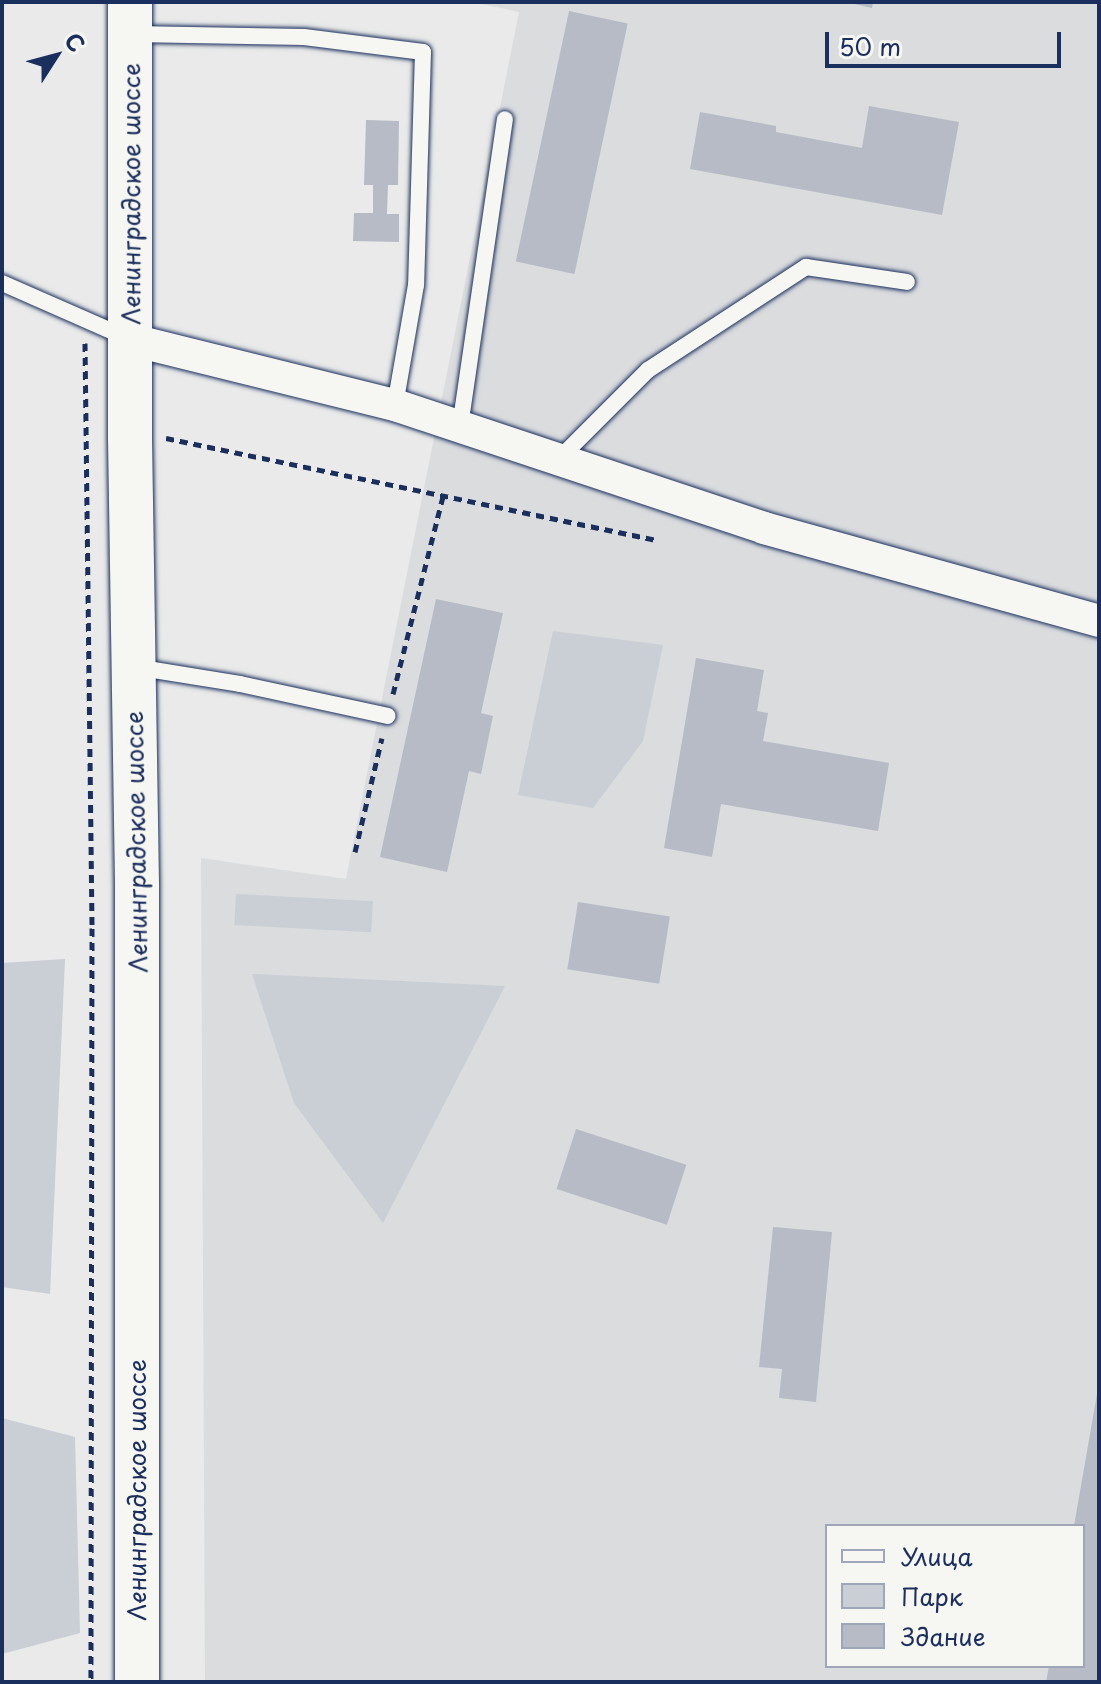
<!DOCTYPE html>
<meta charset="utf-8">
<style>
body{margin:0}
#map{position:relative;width:1101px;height:1684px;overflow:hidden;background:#e9eae9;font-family:"Playpen Sans",sans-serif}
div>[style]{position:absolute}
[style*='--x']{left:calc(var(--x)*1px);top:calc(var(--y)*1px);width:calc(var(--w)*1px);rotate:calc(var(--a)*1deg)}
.built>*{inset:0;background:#dadcde}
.green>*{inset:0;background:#caced5;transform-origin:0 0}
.building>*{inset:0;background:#b6bbc6;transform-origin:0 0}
.path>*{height:5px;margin-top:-2.5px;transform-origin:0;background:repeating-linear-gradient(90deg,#1b2f5e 0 8px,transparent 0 14px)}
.roads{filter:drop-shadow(0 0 2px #1b2f5e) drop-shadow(0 0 2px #1b2f5e)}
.service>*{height:16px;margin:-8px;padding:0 8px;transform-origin:8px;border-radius:8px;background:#f6f6f2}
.minor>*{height:32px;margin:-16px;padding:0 16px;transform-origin:16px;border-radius:16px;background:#f6f6f2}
.secondary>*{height:44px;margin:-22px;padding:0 22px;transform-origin:22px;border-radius:22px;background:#f6f6f2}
span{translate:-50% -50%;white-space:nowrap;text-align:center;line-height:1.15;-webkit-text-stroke:6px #f6f6f2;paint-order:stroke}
.street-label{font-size:24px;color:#1b2f5e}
.frame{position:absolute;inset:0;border:4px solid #1b2f5e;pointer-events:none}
.legend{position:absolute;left:825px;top:1524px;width:260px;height:144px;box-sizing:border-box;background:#f6f6f2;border:2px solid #9ea6b7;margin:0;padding:10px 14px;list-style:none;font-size:24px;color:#1b2f5e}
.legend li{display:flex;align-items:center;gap:16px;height:40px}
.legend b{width:40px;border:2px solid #9ea6b7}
.north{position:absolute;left:16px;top:16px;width:80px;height:80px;-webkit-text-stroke:6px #f6f6f2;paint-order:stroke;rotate:54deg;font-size:22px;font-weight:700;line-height:32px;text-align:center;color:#1b2f5e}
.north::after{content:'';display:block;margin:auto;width:28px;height:36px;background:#1b2f5e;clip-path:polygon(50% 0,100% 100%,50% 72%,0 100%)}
.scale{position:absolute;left:825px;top:32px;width:236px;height:36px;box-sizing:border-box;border:4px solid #1b2f5e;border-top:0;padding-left:10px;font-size:24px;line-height:28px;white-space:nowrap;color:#1b2f5e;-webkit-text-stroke:6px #f6f6f2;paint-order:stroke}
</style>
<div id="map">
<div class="built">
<i style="clip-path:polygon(evenodd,472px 2px,1099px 2px,1099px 1682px,205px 1682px,201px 858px,346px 879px,519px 12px,472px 2px,827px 1526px,1083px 1526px,1083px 1666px,827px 1666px,827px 1526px)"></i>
</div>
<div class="green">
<i style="clip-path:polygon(553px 631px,663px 645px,643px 741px,593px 808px,518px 795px)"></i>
<i style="left:236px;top:894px;width:137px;height:31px;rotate:3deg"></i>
<i style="clip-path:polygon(65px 959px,50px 1294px,2px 1287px,2px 963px)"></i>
<i style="clip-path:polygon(252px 974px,505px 986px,383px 1223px,294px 1103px)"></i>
<i style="clip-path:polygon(2px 1418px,75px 1437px,80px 1633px,2px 1654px)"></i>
</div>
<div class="building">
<i style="clip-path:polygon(846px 2px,873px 2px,872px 8px)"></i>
<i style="left:569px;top:11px;width:60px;height:256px;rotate:12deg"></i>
<i style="clip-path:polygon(869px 106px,959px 122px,942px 215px,690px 169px,700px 112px,776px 126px,776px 132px,862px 148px)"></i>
<i style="clip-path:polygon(366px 120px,399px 121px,398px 185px,388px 185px,387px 214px,399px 214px,399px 242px,353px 241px,354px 213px,373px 213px,373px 185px,364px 185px)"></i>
<i style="clip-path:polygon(436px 599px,503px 613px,481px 713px,493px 716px,481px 774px,469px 771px,447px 872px,380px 857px)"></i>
<i style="clip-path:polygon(696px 658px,764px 670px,757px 711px,768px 713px,763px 741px,889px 763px,878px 831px,721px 804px,712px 857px,664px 848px)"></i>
<i style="left:578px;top:902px;width:93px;height:68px;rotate:9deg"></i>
<i style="left:576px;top:1129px;width:116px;height:63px;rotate:18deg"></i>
<i style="clip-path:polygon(773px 1227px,832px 1232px,816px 1402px,779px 1398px,782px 1369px,759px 1367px)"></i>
<i style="clip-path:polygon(1097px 1394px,1099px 1682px,1046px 1682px,1049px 1666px,1083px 1666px,1083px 1526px,1074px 1526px)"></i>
</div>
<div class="path">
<i style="--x:85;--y:343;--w:585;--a:89.31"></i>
<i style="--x:92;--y:928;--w:754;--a:90.08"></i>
<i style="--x:166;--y:438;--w:501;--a:11.74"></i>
<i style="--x:393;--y:694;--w:207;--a:-75.8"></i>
<i style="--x:355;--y:852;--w:117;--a:-76.7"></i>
</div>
<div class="roads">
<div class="service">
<i style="--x:132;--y:34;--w:172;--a:1"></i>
<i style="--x:304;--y:37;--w:120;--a:7.2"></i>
<i style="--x:423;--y:52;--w:233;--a:91.7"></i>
<i style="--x:416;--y:285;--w:122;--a:99.9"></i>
<i style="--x:2;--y:283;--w:134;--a:23.7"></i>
<i style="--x:460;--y:427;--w:311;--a:-81.7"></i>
<i style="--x:560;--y:458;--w:124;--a:-45"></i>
<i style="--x:648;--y:370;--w:189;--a:-33.1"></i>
<i style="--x:806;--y:267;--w:102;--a:8.4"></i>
<i style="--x:135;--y:667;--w:106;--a:9.2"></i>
<i style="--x:240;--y:684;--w:151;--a:12.2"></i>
</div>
<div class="minor">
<i style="--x:132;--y:340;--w:271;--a:13.9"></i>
<i style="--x:395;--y:405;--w:389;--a:18.4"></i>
<i style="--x:764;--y:528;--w:348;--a:15.5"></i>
</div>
<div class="secondary">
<i style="--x:130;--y:2;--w:436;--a:90"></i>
<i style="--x:130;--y:438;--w:449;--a:89.1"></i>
<i style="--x:137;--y:887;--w:795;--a:90"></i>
</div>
</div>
<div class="street-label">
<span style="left:131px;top:194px;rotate:-90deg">Ленинградское шоссе</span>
<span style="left:136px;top:842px;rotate:-91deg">Ленинградское шоссе</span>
<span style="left:137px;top:1490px;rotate:-90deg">Ленинградское шоссе</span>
</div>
<div class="frame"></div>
<ul class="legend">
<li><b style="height:10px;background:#f6f6f2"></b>Улица</li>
<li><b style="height:22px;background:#caced5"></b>Парк</li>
<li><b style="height:22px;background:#b6bbc6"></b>Здание</li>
</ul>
<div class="north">С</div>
<div class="scale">50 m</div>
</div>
